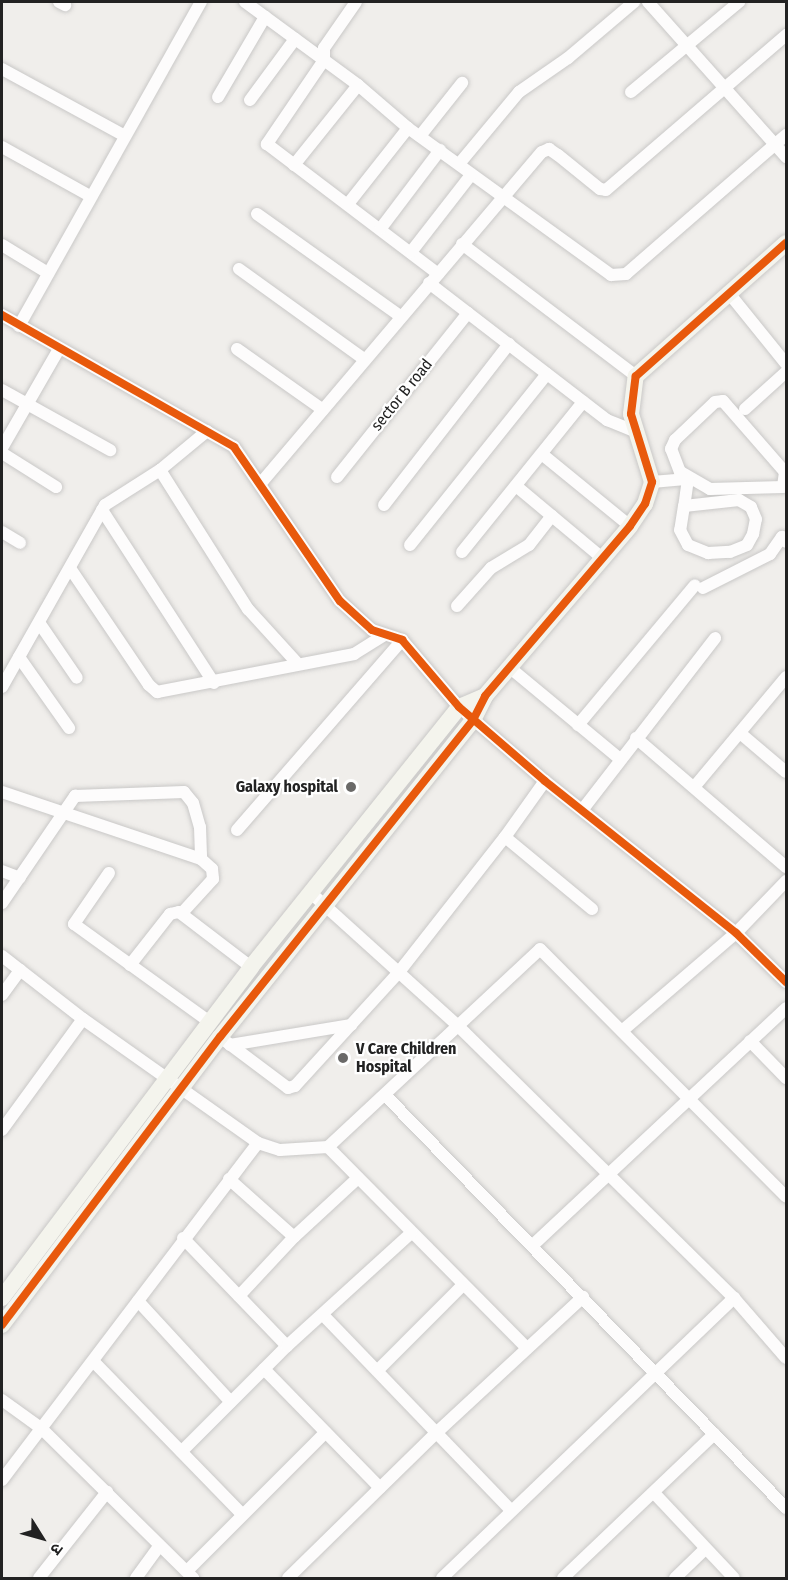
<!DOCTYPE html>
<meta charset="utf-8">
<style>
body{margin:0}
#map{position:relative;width:788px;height:1580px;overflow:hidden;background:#f0eeeb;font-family:"Fira Sans Condensed","Noto Sans Devanagari",sans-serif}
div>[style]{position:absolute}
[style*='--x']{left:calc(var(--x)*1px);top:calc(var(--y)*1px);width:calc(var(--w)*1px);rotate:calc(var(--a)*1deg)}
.roads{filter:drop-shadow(0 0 2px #c9c8c7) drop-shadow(0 0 2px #c9c8c7)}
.street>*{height:12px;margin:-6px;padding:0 6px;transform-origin:6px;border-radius:6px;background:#fdfcfc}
.secondary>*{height:16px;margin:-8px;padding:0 8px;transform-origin:8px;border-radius:8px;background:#f4f4ed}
.cycleway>*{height:8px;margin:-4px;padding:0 4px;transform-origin:4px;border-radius:4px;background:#e8590c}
.dots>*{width:16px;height:16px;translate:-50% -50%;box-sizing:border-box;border:3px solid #fff;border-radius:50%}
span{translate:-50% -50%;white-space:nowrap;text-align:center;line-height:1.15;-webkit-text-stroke:4.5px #fff;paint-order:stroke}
.street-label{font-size:16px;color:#222}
.poi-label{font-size:16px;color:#222;font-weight:700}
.right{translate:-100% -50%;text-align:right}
.left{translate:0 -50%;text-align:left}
.frame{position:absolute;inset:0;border:3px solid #222;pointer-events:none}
.north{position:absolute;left:12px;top:1508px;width:60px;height:60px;-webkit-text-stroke:4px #fff;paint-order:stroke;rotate:127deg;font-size:16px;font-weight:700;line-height:24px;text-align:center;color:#222}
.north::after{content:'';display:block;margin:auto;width:21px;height:27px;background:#222;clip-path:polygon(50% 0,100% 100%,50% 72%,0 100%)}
</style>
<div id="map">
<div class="roads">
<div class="street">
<i style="--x:59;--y:2;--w:7;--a:27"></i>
<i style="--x:245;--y:2;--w:140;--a:36.3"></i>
<i style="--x:358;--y:85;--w:66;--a:40.7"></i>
<i style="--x:408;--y:128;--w:251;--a:35.9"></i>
<i style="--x:611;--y:275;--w:15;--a:-4"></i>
<i style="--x:626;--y:274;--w:212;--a:-41"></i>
<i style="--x:356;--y:2;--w:56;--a:124.8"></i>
<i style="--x:324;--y:48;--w:12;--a:90"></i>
<i style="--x:324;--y:60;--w:102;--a:124.2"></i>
<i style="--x:267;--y:144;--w:215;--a:37.2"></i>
<i style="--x:648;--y:2;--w:208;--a:48.3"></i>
<i style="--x:2;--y:69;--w:138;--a:28.6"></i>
<i style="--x:631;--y:92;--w:141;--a:-39.8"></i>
<i style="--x:218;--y:97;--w:93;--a:-59.6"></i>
<i style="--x:250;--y:100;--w:76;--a:-53.6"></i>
<i style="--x:420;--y:136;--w:68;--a:-51.6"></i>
<i style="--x:2;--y:147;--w:101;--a:29.1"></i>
<i style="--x:459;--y:164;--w:94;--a:-50.2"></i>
<i style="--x:519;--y:92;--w:60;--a:-34.8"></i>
<i style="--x:568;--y:58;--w:87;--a:-40.3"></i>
<i style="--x:294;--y:165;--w:102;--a:-51.3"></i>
<i style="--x:348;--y:204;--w:97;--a:-51.7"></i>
<i style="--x:257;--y:214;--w:176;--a:35.5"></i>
<i style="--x:381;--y:228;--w:98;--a:-52.9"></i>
<i style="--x:462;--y:244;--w:218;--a:37.2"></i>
<i style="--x:2;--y:245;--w:54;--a:31.3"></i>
<i style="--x:411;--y:252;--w:98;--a:-52.1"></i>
<i style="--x:239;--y:269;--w:155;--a:35.8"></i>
<i style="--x:429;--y:283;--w:225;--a:37.6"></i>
<i style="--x:607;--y:420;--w:29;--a:22"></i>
<i style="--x:728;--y:292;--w:92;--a:51.1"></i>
<i style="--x:2;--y:315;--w:267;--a:29.6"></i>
<i style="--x:234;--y:447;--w:187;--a:55.5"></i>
<i style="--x:340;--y:601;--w:43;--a:42.2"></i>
<i style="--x:372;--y:630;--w:32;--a:18"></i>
<i style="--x:402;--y:640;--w:88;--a:49.6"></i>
<i style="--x:459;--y:707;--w:113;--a:40.7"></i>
<i style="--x:545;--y:781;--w:244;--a:38.5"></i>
<i style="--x:736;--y:933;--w:70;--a:44.4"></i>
<i style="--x:19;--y:326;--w:372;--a:-60.7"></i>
<i style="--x:237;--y:349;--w:105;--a:35.3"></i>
<i style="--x:2;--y:390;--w:124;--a:29.1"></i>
<i style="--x:723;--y:401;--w:94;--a:48.9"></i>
<i style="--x:785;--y:472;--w:15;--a:98"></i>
<i style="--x:783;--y:487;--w:73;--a:178.4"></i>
<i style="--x:710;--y:489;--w:34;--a:-150"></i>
<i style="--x:680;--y:472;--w:25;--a:-111"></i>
<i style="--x:671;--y:449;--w:10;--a:-66"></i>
<i style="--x:675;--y:440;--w:55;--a:-43.5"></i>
<i style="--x:715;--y:402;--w:8;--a:-7"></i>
<i style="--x:745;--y:409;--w:55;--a:-42.1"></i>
<i style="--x:2;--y:448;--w:114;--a:-60.1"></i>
<i style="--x:2;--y:453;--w:64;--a:32.2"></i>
<i style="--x:543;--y:455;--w:112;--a:39.2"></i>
<i style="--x:160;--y:470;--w:165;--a:57.7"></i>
<i style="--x:248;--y:609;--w:74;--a:47.7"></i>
<i style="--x:337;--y:477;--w:210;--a:-51.4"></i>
<i style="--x:652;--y:482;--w:36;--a:-5"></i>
<i style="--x:688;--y:479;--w:27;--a:98"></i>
<i style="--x:684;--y:506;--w:24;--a:99"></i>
<i style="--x:680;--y:530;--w:17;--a:62"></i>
<i style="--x:688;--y:545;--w:22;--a:22"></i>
<i style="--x:708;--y:553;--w:22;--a:-3"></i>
<i style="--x:730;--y:552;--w:18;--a:-22"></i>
<i style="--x:747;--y:545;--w:13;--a:-61"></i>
<i style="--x:753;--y:534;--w:15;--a:-79"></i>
<i style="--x:756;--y:519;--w:13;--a:-113"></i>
<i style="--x:751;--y:507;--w:14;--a:-150"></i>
<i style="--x:739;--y:500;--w:55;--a:173.8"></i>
<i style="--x:261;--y:483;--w:434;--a:-49.7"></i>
<i style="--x:542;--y:152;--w:8;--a:-23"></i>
<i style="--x:549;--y:149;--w:11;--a:34"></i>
<i style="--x:558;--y:155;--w:54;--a:39"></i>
<i style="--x:600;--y:189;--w:6;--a:9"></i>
<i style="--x:606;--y:190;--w:238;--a:-40.7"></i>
<i style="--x:516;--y:486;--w:112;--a:39.9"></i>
<i style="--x:384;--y:505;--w:204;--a:-52.2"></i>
<i style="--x:102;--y:510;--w:206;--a:57.1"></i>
<i style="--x:2;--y:532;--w:21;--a:31"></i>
<i style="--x:410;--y:545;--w:219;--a:-51.3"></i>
<i style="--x:462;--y:552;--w:193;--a:-51.1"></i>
<i style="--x:70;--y:568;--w:141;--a:56"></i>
<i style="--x:149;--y:685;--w:11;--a:41"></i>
<i style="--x:157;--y:692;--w:201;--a:-10.9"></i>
<i style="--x:354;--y:654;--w:36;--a:-32"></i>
<i style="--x:703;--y:588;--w:75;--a:-26.9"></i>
<i style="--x:770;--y:554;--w:21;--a:-55"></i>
<i style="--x:782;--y:537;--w:6;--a:51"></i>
<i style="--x:457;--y:606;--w:51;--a:-48.2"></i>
<i style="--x:491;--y:568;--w:44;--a:-31.2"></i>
<i style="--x:529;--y:545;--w:37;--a:-52"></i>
<i style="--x:40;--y:624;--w:65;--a:55.6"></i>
<i style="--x:19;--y:657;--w:87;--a:54.8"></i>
<i style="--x:509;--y:667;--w:144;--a:39.7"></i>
<i style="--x:2;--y:687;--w:209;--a:-60.5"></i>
<i style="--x:105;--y:505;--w:65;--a:-32.5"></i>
<i style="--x:160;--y:470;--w:61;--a:-39.7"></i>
<i style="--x:578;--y:725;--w:182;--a:-50.1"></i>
<i style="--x:740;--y:733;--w:60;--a:40.3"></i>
<i style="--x:636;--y:738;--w:198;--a:40.7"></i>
<i style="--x:695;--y:786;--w:142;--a:-50.1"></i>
<i style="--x:2;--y:792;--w:210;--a:18.6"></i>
<i style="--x:201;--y:859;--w:15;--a:42"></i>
<i style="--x:212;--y:869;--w:10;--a:84"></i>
<i style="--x:213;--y:879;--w:46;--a:132.4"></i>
<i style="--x:583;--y:809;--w:216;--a:-52.3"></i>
<i style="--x:237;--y:830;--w:252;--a:-49"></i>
<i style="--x:505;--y:837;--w:69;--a:-54.5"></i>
<i style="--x:2;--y:871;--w:19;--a:21"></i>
<i style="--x:109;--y:873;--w:62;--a:124.5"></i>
<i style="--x:74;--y:924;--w:168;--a:35.8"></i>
<i style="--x:311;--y:893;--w:197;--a:42.1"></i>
<i style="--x:457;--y:1025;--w:389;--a:44.6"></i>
<i style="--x:734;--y:1298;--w:79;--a:49.1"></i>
<i style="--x:2;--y:903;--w:130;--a:-55.7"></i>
<i style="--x:75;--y:796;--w:109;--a:-2.1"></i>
<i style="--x:184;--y:792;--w:14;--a:51"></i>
<i style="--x:193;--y:803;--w:25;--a:74"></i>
<i style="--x:200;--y:827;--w:32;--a:88"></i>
<i style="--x:2;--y:956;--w:103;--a:37.9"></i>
<i style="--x:83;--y:1019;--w:214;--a:35.3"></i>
<i style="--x:258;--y:1143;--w:23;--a:18"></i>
<i style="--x:280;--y:1150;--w:48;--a:-3.6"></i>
<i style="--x:328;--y:1147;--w:283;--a:45.3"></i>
<i style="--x:130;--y:965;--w:65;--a:-51.9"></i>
<i style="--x:170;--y:914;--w:9;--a:-13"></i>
<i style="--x:179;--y:912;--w:91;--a:37.4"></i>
<i style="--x:2;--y:995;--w:31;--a:-54"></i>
<i style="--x:622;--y:1031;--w:150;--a:-40.7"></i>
<i style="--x:736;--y:933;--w:72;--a:-46.1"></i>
<i style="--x:220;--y:1037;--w:85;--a:36.9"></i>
<i style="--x:288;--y:1088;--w:7;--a:-16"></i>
<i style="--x:295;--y:1086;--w:154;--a:-47.6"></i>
<i style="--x:399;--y:972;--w:172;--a:-51.9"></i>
<i style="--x:505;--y:837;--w:113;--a:39.6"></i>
<i style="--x:750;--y:1041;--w:52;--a:45.8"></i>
<i style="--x:230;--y:1045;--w:123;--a:-9.4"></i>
<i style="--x:385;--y:1095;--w:576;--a:45.84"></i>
<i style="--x:2;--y:1130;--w:137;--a:-53.9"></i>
<i style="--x:328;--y:1147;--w:290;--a:-43"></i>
<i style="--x:540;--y:949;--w:349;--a:45.2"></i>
<i style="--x:229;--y:1179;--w:87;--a:41.7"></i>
<i style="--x:183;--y:1238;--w:150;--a:46.1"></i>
<i style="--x:533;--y:1245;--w:347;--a:-43.1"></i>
<i style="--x:239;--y:1296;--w:81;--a:-47"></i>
<i style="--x:294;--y:1237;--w:87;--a:-42.7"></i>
<i style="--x:138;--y:1301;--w:137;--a:47.4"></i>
<i style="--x:324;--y:1316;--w:269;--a:46.1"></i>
<i style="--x:94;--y:1362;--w:212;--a:45.8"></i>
<i style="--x:264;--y:1369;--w:166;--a:45.7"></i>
<i style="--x:378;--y:1370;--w:119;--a:-45"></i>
<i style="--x:2;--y:1400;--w:48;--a:35.7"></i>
<i style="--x:41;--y:1428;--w:214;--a:44.6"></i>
<i style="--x:182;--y:1451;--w:148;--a:-45"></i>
<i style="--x:287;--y:1346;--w:168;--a:-42.3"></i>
<i style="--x:2;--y:1480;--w:423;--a:-52.8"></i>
<i style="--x:655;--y:1494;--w:115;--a:46.8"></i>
<i style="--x:187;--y:1571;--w:194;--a:-45"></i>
<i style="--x:39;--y:1578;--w:110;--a:-51.7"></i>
<i style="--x:136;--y:1578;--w:39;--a:-54"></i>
<i style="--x:288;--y:1578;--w:206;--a:-44.4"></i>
<i style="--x:435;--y:1434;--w:202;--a:-42.8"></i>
<i style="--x:442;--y:1578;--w:405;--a:-43.8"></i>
<i style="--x:563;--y:1578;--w:209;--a:-43.6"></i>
<i style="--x:675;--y:1578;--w:42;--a:-44"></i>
</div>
<div class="secondary">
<i style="--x:2;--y:1298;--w:414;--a:-53"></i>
<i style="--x:251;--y:967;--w:333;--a:-51.3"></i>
<i style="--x:459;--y:707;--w:28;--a:-23"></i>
<i style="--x:2;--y:1325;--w:361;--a:-52.9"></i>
<i style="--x:220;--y:1037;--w:406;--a:-51.4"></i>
<i style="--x:473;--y:720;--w:27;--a:-63"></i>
<i style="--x:485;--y:696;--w:223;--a:-49.5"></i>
<i style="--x:630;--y:526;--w:27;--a:-56"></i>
<i style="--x:645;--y:504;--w:23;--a:-72"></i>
<i style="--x:652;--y:482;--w:71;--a:-107.2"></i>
<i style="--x:631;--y:414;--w:38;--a:-83"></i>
<i style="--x:636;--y:376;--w:200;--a:-41.6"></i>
</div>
</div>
<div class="cycleway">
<i style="--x:2;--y:315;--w:267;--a:29.6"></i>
<i style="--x:234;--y:447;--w:187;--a:55.5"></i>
<i style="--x:340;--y:601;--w:43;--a:42.2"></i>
<i style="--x:372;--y:630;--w:32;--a:18"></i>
<i style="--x:402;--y:640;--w:88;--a:49.6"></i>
<i style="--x:459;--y:707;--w:113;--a:40.7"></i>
<i style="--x:545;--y:781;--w:244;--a:38.5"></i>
<i style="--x:736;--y:933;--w:70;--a:44.4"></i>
<i style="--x:2;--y:1325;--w:361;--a:-52.9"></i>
<i style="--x:220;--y:1037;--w:406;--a:-51.4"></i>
<i style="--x:473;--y:720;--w:27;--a:-63"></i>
<i style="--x:485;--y:696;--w:223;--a:-49.5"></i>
<i style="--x:630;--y:526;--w:27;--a:-56"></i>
<i style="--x:645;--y:504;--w:23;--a:-72"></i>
<i style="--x:652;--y:482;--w:71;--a:-107.2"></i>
<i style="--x:631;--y:414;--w:38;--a:-83"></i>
<i style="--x:636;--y:376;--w:200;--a:-41.6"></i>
</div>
<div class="dots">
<i style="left:351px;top:787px;background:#6a6968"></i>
<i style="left:343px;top:1058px;background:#6a6968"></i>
</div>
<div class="street-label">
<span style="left:402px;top:395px;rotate:-51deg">sector B road</span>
</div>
<div class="poi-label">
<span class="right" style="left:338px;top:787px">Galaxy hospital</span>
<span class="left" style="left:356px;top:1058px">V Care Children<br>Hospital</span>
</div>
<div class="frame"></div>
<div class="north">उ</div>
</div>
